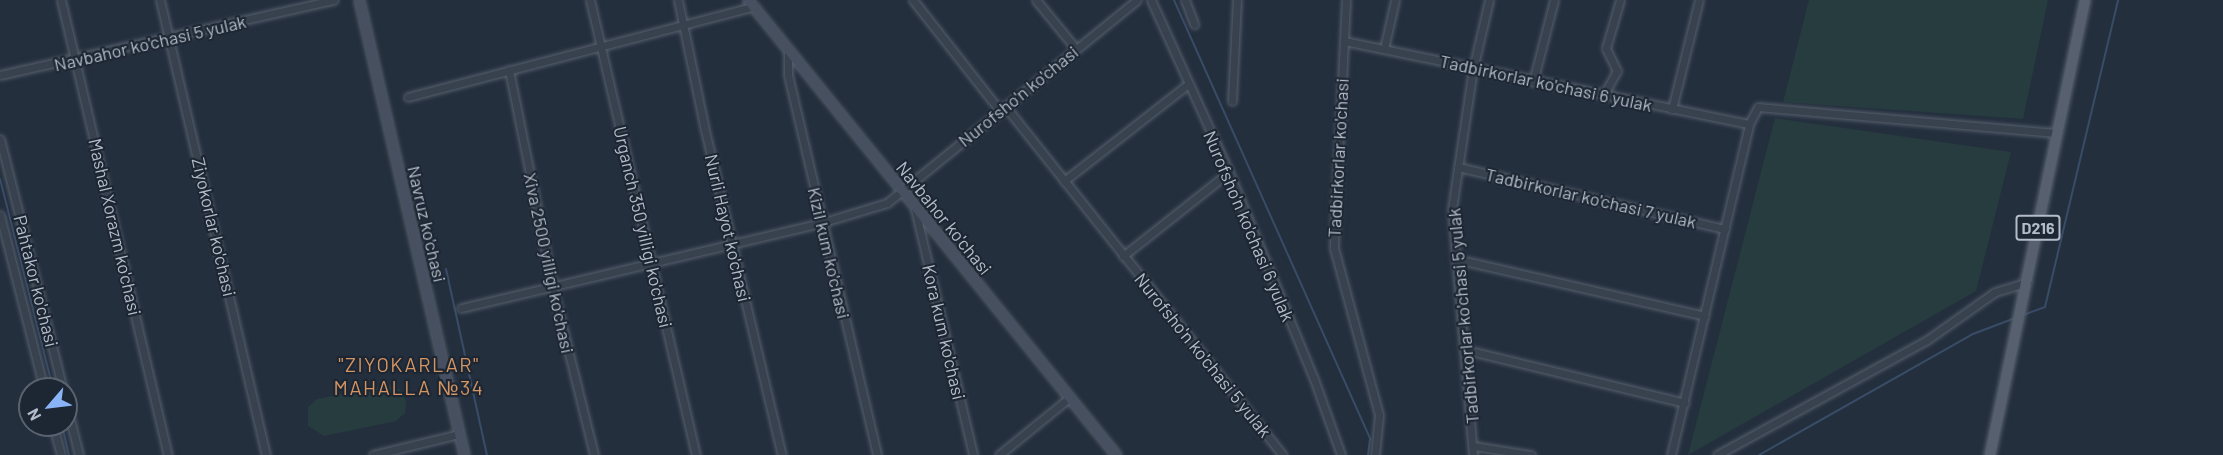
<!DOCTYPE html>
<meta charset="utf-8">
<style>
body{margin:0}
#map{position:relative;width:2223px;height:455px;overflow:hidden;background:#242f3e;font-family:Barlow,sans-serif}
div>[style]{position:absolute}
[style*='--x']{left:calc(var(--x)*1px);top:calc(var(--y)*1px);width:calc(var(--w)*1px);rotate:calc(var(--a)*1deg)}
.green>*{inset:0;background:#263c3f}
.stream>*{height:2px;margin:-1px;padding:0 1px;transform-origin:1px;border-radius:1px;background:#394c67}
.roads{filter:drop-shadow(0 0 2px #565f6c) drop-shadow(0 0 2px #565f6c)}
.street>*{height:7px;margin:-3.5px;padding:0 3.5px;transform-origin:3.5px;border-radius:3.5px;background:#38414e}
.secondary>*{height:9px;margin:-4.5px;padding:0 4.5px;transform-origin:4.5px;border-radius:4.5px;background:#465061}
.primary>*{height:10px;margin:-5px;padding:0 5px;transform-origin:5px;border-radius:5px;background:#56606e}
span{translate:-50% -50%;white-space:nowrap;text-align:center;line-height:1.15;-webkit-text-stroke:4.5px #1d2633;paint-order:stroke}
.shield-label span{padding:2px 4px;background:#1d2633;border:2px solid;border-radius:4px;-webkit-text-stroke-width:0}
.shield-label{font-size:16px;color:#b4bcc9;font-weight:700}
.street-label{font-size:18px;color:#b4bcc9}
.neighbourhood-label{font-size:20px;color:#d59563;letter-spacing:1.5px}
.north{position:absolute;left:18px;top:377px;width:60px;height:60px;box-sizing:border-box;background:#1d2633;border:2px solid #59626f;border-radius:50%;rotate:242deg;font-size:16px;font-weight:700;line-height:24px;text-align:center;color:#b4bcc9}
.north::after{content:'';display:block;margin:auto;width:21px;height:27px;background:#8ab4f8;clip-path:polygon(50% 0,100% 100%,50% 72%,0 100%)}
</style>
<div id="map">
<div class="green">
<i style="clip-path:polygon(1809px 0,2048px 0,2023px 119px,1783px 102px)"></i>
<i style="clip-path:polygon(1775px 118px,2011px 152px,1976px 291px,1688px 455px)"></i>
<i style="clip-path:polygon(389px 385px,400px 390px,406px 401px,405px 413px,396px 421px,324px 436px,308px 426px,308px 407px,317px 399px)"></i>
</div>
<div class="stream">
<i style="--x:1174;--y:0;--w:481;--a:65.9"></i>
<i style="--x:1370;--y:439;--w:16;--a:97"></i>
<i style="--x:0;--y:179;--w:217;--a:75.8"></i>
<i style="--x:446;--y:269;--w:190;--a:77.6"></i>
<i style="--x:2023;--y:315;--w:23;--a:-20"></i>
<i style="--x:2045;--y:307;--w:316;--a:-76.6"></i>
<i style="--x:62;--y:425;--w:31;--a:77"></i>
<i style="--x:1759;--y:455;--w:246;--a:-29.5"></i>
<i style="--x:1973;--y:334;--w:45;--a:-20.9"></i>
</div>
<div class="roads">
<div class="street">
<i style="--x:61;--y:0;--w:467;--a:76.8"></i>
<i style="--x:160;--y:0;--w:467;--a:76.9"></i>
<i style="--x:590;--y:0;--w:467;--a:76.9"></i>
<i style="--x:678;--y:0;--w:129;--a:78.3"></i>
<i style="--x:704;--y:126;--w:338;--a:76.7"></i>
<i style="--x:913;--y:0;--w:141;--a:51.9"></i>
<i style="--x:1036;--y:0;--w:63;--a:50.8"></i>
<i style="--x:1151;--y:0;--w:189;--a:65.6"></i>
<i style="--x:1229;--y:172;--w:224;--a:67.7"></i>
<i style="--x:1314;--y:379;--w:81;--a:70.4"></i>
<i style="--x:1185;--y:0;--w:26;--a:69"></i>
<i style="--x:1346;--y:0;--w:248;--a:92.8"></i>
<i style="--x:1334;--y:248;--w:173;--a:74.9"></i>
<i style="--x:1379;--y:415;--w:40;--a:95.7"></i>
<i style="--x:1344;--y:41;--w:413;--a:11.6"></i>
<i style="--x:1384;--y:49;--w:50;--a:-77.3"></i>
<i style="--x:788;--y:50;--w:25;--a:90"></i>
<i style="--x:788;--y:75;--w:390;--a:76.8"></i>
<i style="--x:509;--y:70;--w:223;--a:78.6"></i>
<i style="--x:553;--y:289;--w:171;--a:76.1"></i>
<i style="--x:0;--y:75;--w:342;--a:-12.7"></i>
<i style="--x:1533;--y:82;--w:85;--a:-75.6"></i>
<i style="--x:1603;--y:96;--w:29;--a:-61"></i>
<i style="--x:1617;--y:71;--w:25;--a:-116"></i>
<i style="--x:1606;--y:48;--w:50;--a:-73.7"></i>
<i style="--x:408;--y:97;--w:358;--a:-14.7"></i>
<i style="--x:1232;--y:101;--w:101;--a:-87.2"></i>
<i style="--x:1005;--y:106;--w:446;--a:51.5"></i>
<i style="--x:1672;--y:109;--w:112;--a:-76.1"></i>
<i style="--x:0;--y:139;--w:258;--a:75.9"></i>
<i style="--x:1458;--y:167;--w:274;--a:13.1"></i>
<i style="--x:1064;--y:181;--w:156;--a:-38"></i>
<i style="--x:915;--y:209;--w:253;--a:76.7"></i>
<i style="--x:0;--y:215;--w:179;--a:75.8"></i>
<i style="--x:1123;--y:256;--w:135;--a:-38.4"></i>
<i style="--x:1456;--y:259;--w:255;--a:12.9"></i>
<i style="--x:461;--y:308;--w:370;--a:-13.3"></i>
<i style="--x:821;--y:223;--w:69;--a:-16.9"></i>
<i style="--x:887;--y:203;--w:322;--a:-39.1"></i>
<i style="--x:1466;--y:350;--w:225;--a:13.6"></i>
<i style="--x:66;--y:403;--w:54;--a:76"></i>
<i style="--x:53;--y:425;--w:31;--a:75"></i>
<i style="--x:1474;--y:446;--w:58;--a:9"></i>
<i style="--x:373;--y:455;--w:89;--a:-13.7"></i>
<i style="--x:999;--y:455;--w:92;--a:-39.2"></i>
<i style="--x:1473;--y:455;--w:247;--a:-94.9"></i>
<i style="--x:1452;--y:209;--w:142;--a:-81.5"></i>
<i style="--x:1473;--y:69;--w:71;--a:-76.9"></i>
<i style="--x:1671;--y:455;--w:340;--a:-76.7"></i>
<i style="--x:1749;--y:124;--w:19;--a:-62"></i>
<i style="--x:1758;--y:107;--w:301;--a:5"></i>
<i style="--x:1717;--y:455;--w:239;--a:-28.7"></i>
<i style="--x:1927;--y:340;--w:83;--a:-35.2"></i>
<i style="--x:1995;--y:292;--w:34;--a:-17"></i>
</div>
<div class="secondary">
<i style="--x:359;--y:0;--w:467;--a:77"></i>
<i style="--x:748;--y:0;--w:585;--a:51.03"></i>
</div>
<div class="primary">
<i style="--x:1990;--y:455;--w:465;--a:-78.2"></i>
</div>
</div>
<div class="shield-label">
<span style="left:2038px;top:228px">D216</span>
</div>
<div class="street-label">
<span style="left:150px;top:43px;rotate:-13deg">Navbahor ko'chasi 5 yulak</span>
<span style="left:1546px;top:83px;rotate:12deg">Tadbirkorlar ko'chasi 6 yulak</span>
<span style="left:1018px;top:96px;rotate:-39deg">Nurofsho'n ko'chasi</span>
<span style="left:1338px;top:158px;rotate:-87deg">Tadbirkorlar ko'chasi</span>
<span style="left:1591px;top:198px;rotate:13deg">Tadbirkorlar ko'chasi 7 yulak</span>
<span style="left:944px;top:218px;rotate:51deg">Navbahor ko'chasi</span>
<span style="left:427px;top:224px;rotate:77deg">Navruz ko'chasi</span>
<span style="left:1249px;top:226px;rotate:67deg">Nurofsho'n ko'chasi 6 yulak</span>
<span style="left:115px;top:227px;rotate:77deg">Mashal Xorazm ko'chasi</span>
<span style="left:214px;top:227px;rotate:77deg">Ziyokorlar ko'chasi</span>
<span style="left:643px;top:227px;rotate:77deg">Urganch 350 yilligi ko'chasi</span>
<span style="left:728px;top:228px;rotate:77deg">Nurli Hayot ko'chasi</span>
<span style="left:829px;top:253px;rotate:77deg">Kizil kum ko'chasi</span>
<span style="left:549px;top:263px;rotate:78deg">Xiva 2500 yilligi ko'chasi</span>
<span style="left:36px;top:281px;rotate:76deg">Pahtakor ko'chasi</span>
<span style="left:1463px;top:316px;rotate:-95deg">Tadbirkorlar ko'chasi 5 yulak</span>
<span style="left:944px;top:332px;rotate:77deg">Kora kum ko'chasi</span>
<span style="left:1203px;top:355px;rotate:51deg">Nurofsho'n ko'chasi 5 yulak</span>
</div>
<div class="neighbourhood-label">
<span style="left:409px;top:376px">"ZIYOKARLAR"<br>MAHALLA №34</span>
</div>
<div class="north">N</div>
</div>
